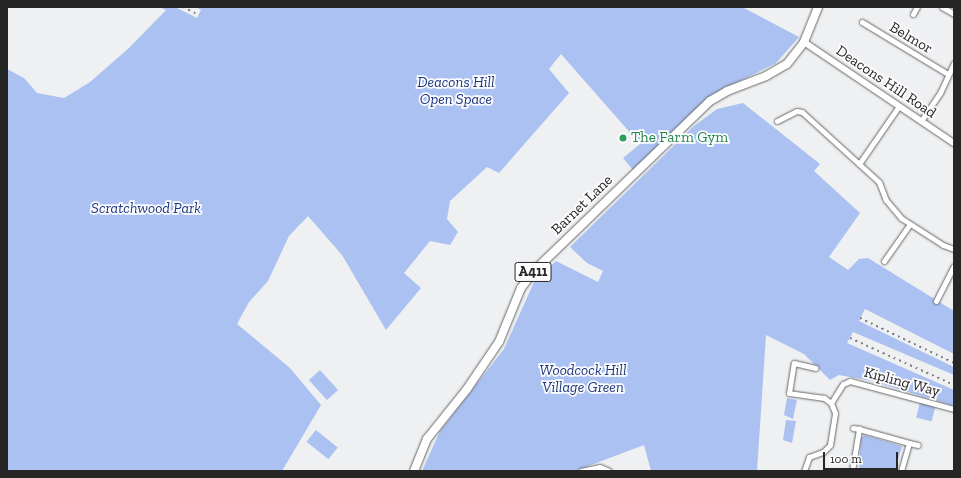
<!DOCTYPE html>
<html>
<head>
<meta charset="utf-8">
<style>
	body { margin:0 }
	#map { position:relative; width:961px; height:478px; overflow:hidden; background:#eff0f2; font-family:"Zilla Slab",serif }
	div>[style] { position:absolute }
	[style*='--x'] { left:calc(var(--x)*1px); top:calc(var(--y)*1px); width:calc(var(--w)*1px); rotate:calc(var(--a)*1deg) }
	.green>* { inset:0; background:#aac1f1; transform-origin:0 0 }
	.roads { filter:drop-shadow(0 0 1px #666768) drop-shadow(0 0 1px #666768) }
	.minor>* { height:5px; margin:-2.5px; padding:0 2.5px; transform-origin:2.5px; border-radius:2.5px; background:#fff }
	.tertiary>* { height:6px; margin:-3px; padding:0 3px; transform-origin:3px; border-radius:3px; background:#fff }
	.primary>* { height:8px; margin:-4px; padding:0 4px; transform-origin:4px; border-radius:4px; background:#fff }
	.rail>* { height:1.5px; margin-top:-0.75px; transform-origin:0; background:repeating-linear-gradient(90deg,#828284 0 2px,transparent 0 6px) }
	.dots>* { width:11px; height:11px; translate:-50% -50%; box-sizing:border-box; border:2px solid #fdfdff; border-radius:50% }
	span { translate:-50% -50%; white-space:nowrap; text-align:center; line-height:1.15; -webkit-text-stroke:3.5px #fdfdff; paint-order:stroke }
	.shield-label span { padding:1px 3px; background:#fdfdff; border:1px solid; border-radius:3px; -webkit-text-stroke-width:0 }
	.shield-label { font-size:14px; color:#262627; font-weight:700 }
	.street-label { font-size:15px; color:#262627 }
	.park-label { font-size:15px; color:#1b367f; font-style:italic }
	.leisure-label { font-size:15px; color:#27864d }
	.left { translate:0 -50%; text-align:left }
	.frame { position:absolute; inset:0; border:8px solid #262627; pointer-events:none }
	.scale { position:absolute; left:823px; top:452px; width:75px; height:18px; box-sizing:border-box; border:2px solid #262627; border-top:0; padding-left:5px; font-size:12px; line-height:14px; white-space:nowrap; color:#262627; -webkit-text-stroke:3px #fdfdff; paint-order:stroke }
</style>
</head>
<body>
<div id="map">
	<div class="green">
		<div style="clip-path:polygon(159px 7px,175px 7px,197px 18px,201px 10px,196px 7px,742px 7px,799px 37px,776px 63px,710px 96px,633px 170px,623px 158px,640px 144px,561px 54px,549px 69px,569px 93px,499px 173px,487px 167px,450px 201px,447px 219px,458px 232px,450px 245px,430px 241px,404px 273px,421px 288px,386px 330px,342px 255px,308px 216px,289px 236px,268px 281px,249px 302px,237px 324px,290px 368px,321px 405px,282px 471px,7px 471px,7px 69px,24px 78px,37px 93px,64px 98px,90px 82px,129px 48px,166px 10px)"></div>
		<div style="clip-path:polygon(743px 103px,820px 164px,814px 171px,860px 213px,829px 257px,848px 270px,859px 259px,868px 258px,954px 311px,954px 354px,865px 309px,859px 321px,954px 367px,954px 375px,853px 332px,847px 343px,954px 390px,954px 406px,872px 381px,839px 375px,830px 380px,804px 354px,766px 335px,757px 471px,651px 471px,644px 445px,575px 471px,422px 471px,440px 431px,504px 349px,534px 282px,556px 261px,598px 282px,603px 271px,587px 263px,570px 247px,694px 126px,717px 109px)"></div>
		<div style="left:320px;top:370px;width:27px;height:15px;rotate:48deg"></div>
		<div style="clip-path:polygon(787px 398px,797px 400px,793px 419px,784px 415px)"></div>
		<div style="left:920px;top:402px;width:16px;height:16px;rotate:14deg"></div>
		<div style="clip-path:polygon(786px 420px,796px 421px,792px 443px,783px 440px)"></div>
		<div style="left:316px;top:430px;width:28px;height:15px;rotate:39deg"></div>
		<div style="clip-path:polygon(864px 435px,902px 446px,895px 471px,859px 471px,861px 438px)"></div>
	</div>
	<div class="roads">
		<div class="minor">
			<div style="--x:942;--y:7;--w:14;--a:30"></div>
			<div style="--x:913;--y:14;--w:8;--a:-60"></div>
			<div style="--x:862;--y:22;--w:100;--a:31.2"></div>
			<div style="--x:777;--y:121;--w:22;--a:-27"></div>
			<div style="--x:797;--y:111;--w:5;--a:11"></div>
			<div style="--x:802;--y:112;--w:104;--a:42.3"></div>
			<div style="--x:879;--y:182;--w:19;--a:69"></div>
			<div style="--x:886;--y:200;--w:23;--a:50"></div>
			<div style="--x:901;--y:218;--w:50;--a:32.7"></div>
			<div style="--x:943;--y:245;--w:12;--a:20"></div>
			<div style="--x:921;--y:121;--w:34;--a:-56"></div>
			<div style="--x:940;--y:93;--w:33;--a:-65"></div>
			<div style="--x:859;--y:164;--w:70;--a:-55.4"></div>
			<div style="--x:884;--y:261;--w:45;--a:-54.9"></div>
			<div style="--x:936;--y:301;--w:39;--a:-63"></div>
			<div style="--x:831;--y:403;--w:22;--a:-58"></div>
			<div style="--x:843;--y:384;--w:8;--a:-23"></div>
			<div style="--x:850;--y:381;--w:108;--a:15.1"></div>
			<div style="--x:853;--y:428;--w:6;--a:9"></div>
			<div style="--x:909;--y:443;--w:9;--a:13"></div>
			<div style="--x:581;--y:471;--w:19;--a:-12"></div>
			<div style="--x:600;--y:467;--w:10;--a:24"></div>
			<div style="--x:804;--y:471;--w:15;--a:-70"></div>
			<div style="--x:809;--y:457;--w:15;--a:-20"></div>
			<div style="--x:823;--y:452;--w:10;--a:-45"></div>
			<div style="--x:830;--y:445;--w:32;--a:-81"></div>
			<div style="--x:835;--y:413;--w:11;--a:-112"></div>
			<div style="--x:831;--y:403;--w:9;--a:-144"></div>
			<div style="--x:824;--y:398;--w:35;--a:-172"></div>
			<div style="--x:789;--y:393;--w:30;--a:-81"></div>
			<div style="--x:794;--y:363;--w:22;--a:13"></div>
			<div style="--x:852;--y:471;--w:43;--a:-80.5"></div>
			<div style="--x:859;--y:429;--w:52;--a:15.6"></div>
			<div style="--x:909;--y:443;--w:29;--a:106"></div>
		</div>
		<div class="tertiary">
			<div style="--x:804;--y:42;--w:181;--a:34"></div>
		</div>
		<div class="primary">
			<div style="--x:414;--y:471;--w:35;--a:-68"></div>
			<div style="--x:427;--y:439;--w:64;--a:-51.3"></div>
			<div style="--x:467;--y:389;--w:57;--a:-55.8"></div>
			<div style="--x:499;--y:342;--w:58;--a:-67.8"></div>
			<div style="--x:521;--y:288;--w:23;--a:-52"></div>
			<div style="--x:535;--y:270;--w:243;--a:-44"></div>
			<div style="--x:710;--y:101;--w:20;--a:-30"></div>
			<div style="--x:727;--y:91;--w:42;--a:-21"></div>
			<div style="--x:766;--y:76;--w:24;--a:-30"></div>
			<div style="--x:787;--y:64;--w:28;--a:-52"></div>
			<div style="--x:804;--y:42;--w:38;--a:-68"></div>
		</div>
	</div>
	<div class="rail">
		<div style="--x:183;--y:7;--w:18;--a:27"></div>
		<div style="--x:860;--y:318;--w:104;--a:25.6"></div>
		<div style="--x:850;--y:338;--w:114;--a:24.3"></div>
	</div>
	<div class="dots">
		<div style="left:623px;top:138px;background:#2e9e5b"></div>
	</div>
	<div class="shield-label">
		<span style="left:533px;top:272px">A411</span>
	</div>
	<div class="street-label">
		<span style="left:911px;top:38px;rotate:31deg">Belmor</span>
		<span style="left:886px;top:82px;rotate:34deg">Deacons Hill Road</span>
		<span style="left:582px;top:205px;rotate:-44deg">Barnet Lane</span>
		<span style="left:902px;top:382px;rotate:15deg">Kipling Way</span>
	</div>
	<div class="park-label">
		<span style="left:456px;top:91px">Deacons Hill<br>Open Space</span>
		<span style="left:146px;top:209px">Scratchwood Park</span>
		<span style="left:583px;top:379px">Woodcock Hill<br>Village Green</span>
	</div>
	<div class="leisure-label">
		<span class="left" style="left:631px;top:138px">The Farm Gym</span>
	</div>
	<div class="frame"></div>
	<div class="scale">100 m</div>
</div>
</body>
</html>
